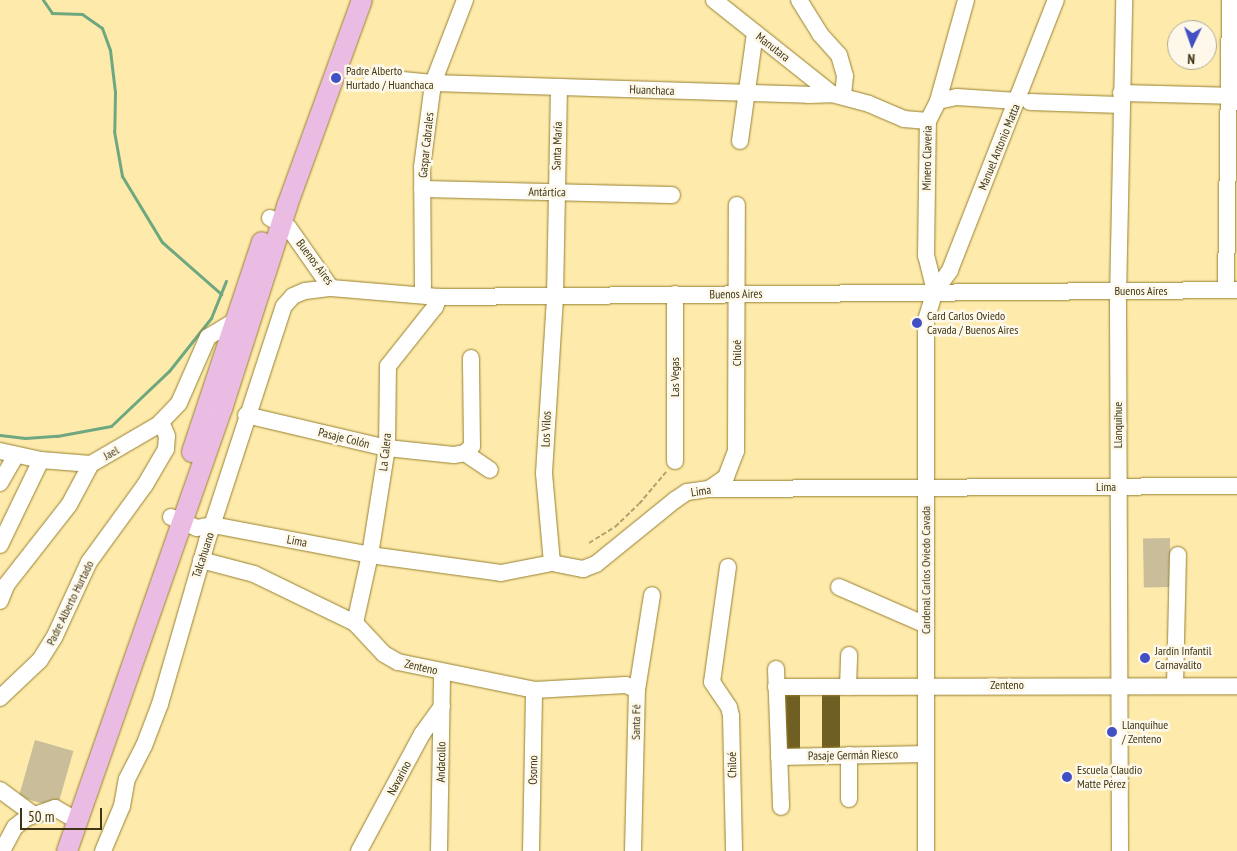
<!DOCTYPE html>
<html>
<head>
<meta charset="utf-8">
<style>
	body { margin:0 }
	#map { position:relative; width:1237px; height:851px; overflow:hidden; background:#feebac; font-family:"PT Sans Narrow",sans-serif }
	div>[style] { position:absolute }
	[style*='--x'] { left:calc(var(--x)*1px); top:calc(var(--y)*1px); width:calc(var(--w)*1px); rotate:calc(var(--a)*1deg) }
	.green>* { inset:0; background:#c9be99; transform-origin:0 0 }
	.stream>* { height:3px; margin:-1.5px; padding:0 1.5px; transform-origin:1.5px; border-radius:1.5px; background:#6fa880 }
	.building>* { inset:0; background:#705f22; transform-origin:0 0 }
	.path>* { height:2px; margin-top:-1px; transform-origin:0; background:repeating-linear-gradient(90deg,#b1a26f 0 5px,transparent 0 7.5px) }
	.roads { filter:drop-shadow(0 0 1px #97802f) drop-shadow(0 0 1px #97802f) }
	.minor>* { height:16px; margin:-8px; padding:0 8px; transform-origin:8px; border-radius:8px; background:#fff }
	.major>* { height:20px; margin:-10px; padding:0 10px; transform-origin:10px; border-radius:10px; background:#ebbce3 }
	.dots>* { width:14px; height:14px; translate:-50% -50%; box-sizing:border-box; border:2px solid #fdf8e9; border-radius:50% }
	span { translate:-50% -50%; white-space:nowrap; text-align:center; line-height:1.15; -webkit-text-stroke:5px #fdf8e9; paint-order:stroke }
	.street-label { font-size:12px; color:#3f3514 }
	.poi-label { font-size:12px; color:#3f3514 }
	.left { translate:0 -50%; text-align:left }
	.north { position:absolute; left:1167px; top:20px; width:50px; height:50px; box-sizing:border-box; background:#fdf8e9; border:1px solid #b1aa94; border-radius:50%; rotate:183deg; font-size:14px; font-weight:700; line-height:20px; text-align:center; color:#3f3514 }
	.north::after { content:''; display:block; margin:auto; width:18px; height:22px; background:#434fc4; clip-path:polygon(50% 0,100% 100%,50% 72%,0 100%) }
	.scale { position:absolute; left:20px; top:808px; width:82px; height:22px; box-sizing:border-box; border:2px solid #3f3514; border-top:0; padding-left:6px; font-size:15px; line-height:18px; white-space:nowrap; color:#3f3514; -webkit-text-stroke:4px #fdf8e9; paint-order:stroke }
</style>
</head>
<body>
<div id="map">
	<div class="green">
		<div style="left:1170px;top:538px;width:49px;height:27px;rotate:89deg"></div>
		<div style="left:35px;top:740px;width:40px;height:59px;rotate:16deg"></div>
	</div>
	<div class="stream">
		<div style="--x:43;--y:0;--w:16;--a:55"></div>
		<div style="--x:52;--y:13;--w:30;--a:2"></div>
		<div style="--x:82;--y:14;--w:24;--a:35"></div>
		<div style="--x:102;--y:28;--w:23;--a:70"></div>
		<div style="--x:110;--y:50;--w:42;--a:83.2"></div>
		<div style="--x:115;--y:92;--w:39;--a:91"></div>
		<div style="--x:114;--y:131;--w:46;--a:79.9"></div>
		<div style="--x:122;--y:176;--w:77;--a:58.8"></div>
		<div style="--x:162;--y:242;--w:79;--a:41.4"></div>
		<div style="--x:0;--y:435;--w:25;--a:7"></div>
		<div style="--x:25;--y:438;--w:32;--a:-4"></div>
		<div style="--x:57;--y:436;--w:55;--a:-10.5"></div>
		<div style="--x:111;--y:426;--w:80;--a:-43.5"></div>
		<div style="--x:169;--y:371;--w:68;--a:-51.6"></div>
		<div style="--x:211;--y:318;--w:40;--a:-68"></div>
	</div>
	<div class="building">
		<div style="left:781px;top:693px;width:19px;height:59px"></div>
		<div style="left:822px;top:694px;width:18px;height:59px"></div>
	</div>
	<div class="path">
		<div style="--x:589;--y:543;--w:31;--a:-32"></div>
		<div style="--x:615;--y:527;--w:33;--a:-44"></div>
		<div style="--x:639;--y:504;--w:42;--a:-49.8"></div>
	</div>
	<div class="roads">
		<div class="minor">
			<div style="--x:714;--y:0;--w:151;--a:38.5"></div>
			<div style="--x:799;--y:0;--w:40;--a:58"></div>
			<div style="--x:820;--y:34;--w:28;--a:48"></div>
			<div style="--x:839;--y:55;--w:22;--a:74"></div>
			<div style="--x:845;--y:76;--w:20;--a:96"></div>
			<div style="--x:372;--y:77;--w:61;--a:5.6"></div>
			<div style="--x:433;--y:83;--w:375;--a:1.8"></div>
			<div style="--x:808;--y:95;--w:24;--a:-2"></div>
			<div style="--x:832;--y:94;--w:38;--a:15"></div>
			<div style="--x:869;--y:104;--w:38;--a:23"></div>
			<div style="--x:904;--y:119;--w:24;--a:5"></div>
			<div style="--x:1121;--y:93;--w:116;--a:1.5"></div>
			<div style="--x:938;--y:101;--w:19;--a:-12"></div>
			<div style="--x:957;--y:97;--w:60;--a:3.8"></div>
			<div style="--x:1030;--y:102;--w:91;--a:1.9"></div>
			<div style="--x:740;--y:141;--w:109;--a:-82.1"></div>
			<div style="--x:422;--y:189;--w:250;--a:1.4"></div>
			<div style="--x:270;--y:218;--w:21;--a:28"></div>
			<div style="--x:289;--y:228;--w:73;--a:55"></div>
			<div style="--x:331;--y:288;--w:108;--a:4.8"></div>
			<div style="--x:439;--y:297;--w:798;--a:-0.5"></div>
			<div style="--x:1226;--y:290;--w:290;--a:-89.2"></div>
			<div style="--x:935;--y:291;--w:36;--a:-104"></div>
			<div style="--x:926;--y:256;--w:135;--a:-89.2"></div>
			<div style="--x:928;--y:121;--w:22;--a:-63"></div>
			<div style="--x:938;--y:101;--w:105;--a:-74.5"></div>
			<div style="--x:675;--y:294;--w:167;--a:90"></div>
			<div style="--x:423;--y:295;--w:128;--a:-90.4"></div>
			<div style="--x:422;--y:167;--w:85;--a:-82.5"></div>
			<div style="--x:433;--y:83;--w:89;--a:-68.9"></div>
			<div style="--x:246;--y:415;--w:145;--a:13.2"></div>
			<div style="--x:387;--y:448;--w:67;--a:6"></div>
			<div style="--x:454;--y:455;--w:11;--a:-10"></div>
			<div style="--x:465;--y:453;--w:10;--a:-45"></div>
			<div style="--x:472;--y:446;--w:88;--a:-90.7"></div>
			<div style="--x:0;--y:451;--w:42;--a:12.4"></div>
			<div style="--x:41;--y:460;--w:50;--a:4.6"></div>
			<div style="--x:465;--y:453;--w:30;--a:34"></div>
			<div style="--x:0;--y:483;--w:32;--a:-60"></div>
			<div style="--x:709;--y:489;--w:21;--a:-35"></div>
			<div style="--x:726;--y:477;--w:28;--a:-69"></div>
			<div style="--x:736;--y:451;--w:246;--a:-89.8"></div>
			<div style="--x:171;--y:517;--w:28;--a:23"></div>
			<div style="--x:197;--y:528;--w:16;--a:-11"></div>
			<div style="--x:213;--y:525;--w:160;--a:10.8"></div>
			<div style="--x:370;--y:555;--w:132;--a:7.8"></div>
			<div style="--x:501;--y:573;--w:52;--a:-11.1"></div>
			<div style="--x:552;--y:563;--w:32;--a:11"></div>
			<div style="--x:583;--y:569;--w:14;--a:-21"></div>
			<div style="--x:596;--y:564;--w:102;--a:-39"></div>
			<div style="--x:675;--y:500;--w:14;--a:-34"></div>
			<div style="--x:687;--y:492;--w:22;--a:-8"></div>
			<div style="--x:709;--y:489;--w:528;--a:-0.33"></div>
			<div style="--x:0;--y:545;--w:94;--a:-64.2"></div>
			<div style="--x:201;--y:560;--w:55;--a:14.8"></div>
			<div style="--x:254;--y:574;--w:112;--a:25.9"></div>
			<div style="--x:355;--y:623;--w:42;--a:46.9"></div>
			<div style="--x:384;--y:654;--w:16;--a:30"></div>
			<div style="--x:398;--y:662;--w:139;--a:11.6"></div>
			<div style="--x:534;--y:690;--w:92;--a:-3.1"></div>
			<div style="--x:626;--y:685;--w:12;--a:24"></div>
			<div style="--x:552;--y:563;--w:90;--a:-95.1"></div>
			<div style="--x:544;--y:473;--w:177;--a:-86.4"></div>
			<div style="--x:555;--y:296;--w:209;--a:-88.9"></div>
			<div style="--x:728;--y:567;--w:116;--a:97.9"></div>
			<div style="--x:712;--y:682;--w:30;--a:56"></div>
			<div style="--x:729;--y:707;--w:9;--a:77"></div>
			<div style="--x:731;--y:716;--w:135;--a:88.7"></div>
			<div style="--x:839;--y:587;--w:95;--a:23.6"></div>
			<div style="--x:0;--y:601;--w:18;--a:-68"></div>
			<div style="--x:7;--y:584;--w:100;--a:-51.9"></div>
			<div style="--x:69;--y:505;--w:47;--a:-61.8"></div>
			<div style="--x:91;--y:464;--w:78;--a:-30.2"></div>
			<div style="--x:158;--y:425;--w:30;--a:-46"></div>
			<div style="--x:179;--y:403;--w:72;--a:-66.3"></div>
			<div style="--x:208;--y:337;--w:31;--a:-31"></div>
			<div style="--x:355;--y:623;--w:70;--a:-77.6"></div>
			<div style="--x:370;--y:555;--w:108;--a:-81"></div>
			<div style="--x:387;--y:448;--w:82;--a:-89.3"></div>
			<div style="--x:388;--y:366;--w:75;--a:-51.5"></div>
			<div style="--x:435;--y:307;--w:11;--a:-68"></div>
			<div style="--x:776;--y:669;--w:138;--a:87.9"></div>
			<div style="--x:1175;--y:686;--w:131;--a:-88.7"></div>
			<div style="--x:776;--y:687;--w:461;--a:-0.1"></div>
			<div style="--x:848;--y:687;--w:32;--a:-88"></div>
			<div style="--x:0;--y:698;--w:55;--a:-43.5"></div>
			<div style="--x:40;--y:660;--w:26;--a:-58"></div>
			<div style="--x:54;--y:638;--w:84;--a:-65.3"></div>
			<div style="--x:89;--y:562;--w:95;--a:-54"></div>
			<div style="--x:145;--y:485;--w:42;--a:-59.7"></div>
			<div style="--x:166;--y:449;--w:13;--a:-86"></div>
			<div style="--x:167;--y:436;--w:15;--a:-113"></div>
			<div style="--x:779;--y:757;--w:147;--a:-1.2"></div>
			<div style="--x:0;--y:790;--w:42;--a:36.3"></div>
			<div style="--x:849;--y:799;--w:44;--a:-90"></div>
			<div style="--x:2;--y:851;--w:27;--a:-62"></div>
			<div style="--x:15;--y:827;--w:14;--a:-39"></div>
			<div style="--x:26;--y:818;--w:31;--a:-19"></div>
			<div style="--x:55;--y:808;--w:16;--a:30"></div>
			<div style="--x:103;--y:851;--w:49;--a:-67.1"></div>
			<div style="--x:122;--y:806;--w:27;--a:-80"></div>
			<div style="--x:127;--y:779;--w:37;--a:-63"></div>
			<div style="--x:144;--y:746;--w:45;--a:-69.1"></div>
			<div style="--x:160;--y:704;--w:170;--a:-73.9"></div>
			<div style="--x:207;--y:541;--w:247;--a:-71.9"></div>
			<div style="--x:284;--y:306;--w:13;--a:-48"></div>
			<div style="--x:293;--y:296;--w:13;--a:-23"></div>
			<div style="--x:305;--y:291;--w:26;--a:-7"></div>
			<div style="--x:359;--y:851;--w:133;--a:-61.7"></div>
			<div style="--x:422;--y:734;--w:34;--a:-54"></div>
			<div style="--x:439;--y:851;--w:179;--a:-89"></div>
			<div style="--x:531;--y:851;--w:161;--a:-88.9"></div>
			<div style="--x:633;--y:851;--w:161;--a:-88.6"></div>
			<div style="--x:637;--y:690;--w:96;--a:-81"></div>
			<div style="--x:926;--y:851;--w:531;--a:-90"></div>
			<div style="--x:926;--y:320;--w:30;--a:-73"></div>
			<div style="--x:935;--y:291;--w:26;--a:-54"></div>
			<div style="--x:950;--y:270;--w:290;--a:-68.6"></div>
			<div style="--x:1120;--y:851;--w:553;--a:-90.21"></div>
			<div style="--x:1118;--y:298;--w:298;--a:-88.8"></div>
		</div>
		<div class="major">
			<div style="--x:192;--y:452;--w:221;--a:-71.6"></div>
			<div style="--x:67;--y:851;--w:468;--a:-70.7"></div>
			<div style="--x:222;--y:409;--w:213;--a:-72.2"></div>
			<div style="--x:287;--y:206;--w:219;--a:-70"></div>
		</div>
	</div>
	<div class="dots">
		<div style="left:336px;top:78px;background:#434fc4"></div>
		<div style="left:917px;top:323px;background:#434fc4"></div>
		<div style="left:1145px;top:658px;background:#434fc4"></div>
		<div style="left:1112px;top:732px;background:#434fc4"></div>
		<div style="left:1067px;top:777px;background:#434fc4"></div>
	</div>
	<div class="street-label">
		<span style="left:773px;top:47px;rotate:38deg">Manutara</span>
		<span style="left:652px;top:90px;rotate:2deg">Huanchaca</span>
		<span style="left:426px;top:145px;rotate:-84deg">Gaspar Cabrales</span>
		<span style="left:557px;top:146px;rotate:-88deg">Santa María</span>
		<span style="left:999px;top:147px;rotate:-68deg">Manuel Antonio Matta</span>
		<span style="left:927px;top:158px;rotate:-89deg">Minero Claveria</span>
		<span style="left:547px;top:192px;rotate:1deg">Antártica</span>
		<span style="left:315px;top:262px;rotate:53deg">Buenos Aires</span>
		<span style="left:1141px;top:291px">Buenos Aires</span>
		<span style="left:736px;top:294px;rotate:-1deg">Buenos Aires</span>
		<span style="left:737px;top:353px;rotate:-90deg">Chiloé</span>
		<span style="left:675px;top:377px;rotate:-90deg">Las Vegas</span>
		<span style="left:1118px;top:425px;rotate:-90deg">Llanquihue</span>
		<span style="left:546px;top:429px;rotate:-88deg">Los Vilos</span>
		<span style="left:344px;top:438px;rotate:14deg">Pasaje Colón</span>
		<span style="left:385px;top:452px;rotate:-84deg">La Calera</span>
		<span style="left:111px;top:453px;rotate:-29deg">Jael</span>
		<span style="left:1106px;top:487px">Lima</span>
		<span style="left:701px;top:491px;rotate:-8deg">Lima</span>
		<span style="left:297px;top:541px;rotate:11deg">Lima</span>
		<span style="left:203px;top:555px;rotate:-72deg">Talcahuano</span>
		<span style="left:926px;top:570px;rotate:-90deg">Cardenal Carlos Oviedo Cavada</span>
		<span style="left:70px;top:603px;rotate:-64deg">Padre Alberto Hurtado</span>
		<span style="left:421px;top:667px;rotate:13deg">Zenteno</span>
		<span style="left:1007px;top:685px">Zenteno</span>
		<span style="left:636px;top:722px;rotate:-89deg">Santa Fé</span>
		<span style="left:853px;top:755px;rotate:-1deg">Pasaje Germán Riesco</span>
		<span style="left:441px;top:762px;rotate:-89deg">Andacollo</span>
		<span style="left:732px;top:765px;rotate:-91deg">Chiloé</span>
		<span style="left:533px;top:770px;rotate:-89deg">Osorno</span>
		<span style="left:399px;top:778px;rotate:-62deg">Navarino</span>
	</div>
	<div class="poi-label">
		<span class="left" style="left:346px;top:78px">Padre Alberto<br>Hurtado / Huanchaca</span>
		<span class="left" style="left:927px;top:323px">Card Carlos Oviedo<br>Cavada / Buenos Aires</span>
		<span class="left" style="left:1155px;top:658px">Jardín Infantil<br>Carnavalito</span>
		<span class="left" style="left:1122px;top:732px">Llanquihue<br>/ Zenteno</span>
		<span class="left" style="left:1077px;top:777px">Escuela Claudio<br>Matte Pérez</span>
	</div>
	<div class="north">N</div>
	<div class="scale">50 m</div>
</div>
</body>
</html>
